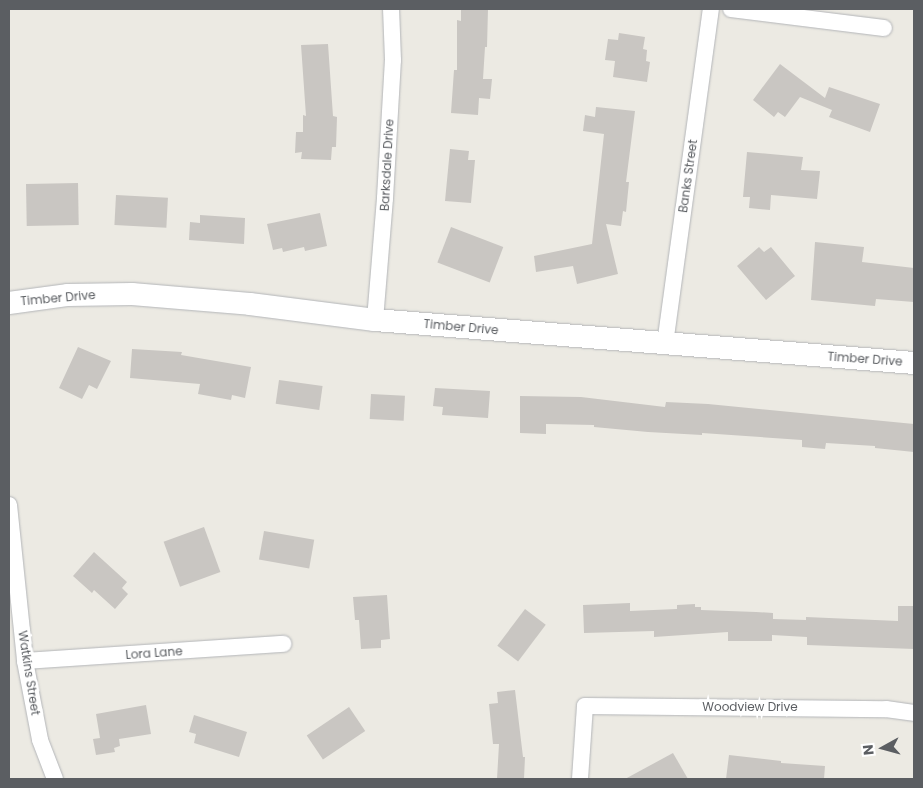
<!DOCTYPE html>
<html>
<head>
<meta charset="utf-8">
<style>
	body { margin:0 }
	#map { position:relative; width:923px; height:788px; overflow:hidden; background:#eceae3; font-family:Poppins,sans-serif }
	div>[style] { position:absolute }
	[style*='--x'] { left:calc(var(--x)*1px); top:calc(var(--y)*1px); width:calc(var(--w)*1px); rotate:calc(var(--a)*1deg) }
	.building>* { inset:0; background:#c9c6c2; transform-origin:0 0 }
	.roads { filter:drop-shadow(0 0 1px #b3b5b8) drop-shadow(0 0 1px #b3b5b8) }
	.street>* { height:16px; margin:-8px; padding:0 8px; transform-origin:8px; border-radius:8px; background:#fff }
	.secondary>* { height:22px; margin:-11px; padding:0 11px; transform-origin:11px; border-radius:11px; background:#fff }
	span { translate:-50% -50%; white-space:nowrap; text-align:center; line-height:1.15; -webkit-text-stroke:5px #fff; paint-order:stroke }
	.street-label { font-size:12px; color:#5b5e62 }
	.frame { position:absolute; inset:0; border:10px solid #5b5e62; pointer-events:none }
	.north { position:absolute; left:858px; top:723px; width:50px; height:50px; -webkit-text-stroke:4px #fff; paint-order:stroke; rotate:263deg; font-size:14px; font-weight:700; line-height:20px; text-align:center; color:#5b5e62 }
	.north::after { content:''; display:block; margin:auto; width:18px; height:22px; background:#5b5e62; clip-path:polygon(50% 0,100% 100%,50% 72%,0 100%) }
</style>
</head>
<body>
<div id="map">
	<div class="building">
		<div style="clip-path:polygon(461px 9px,488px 9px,487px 47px,485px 47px,483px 79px,492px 79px,490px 99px,479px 98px,478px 115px,451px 113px,454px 70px,457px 70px,457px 20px,461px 21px)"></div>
		<div style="clip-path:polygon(619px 33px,645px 37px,643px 49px,647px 50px,646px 61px,650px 62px,647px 82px,613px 77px,615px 61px,605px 60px,608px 39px,618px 40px)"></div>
		<div style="clip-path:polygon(328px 44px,333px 116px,337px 117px,336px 147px,332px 147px,331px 160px,301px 159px,302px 152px,295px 153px,296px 132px,303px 132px,303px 115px,306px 116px,301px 45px)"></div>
		<div style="clip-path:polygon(780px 64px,825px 98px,829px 87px,880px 104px,870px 132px,829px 117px,832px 110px,800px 97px,785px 117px,778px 112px,774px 117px,753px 100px)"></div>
		<div style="clip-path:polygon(596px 107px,635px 111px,626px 182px,629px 182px,626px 212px,623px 211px,621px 226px,606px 224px,618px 274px,577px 284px,573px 266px,536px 272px,534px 256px,592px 244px,604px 134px,583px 131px,585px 115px,595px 117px)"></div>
		<div style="clip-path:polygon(450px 149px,469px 151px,468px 160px,475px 160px,471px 203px,445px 201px)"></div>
		<div style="clip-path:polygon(747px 152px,803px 157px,801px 170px,820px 171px,817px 199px,771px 195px,770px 210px,749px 208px,750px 197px,743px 197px)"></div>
		<div style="left:78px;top:183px;width:42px;height:52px;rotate:89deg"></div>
		<div style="left:116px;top:195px;width:52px;height:30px;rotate:3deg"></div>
		<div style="clip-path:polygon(320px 213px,327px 246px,305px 251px,304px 247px,283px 252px,282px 248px,273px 250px,267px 224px)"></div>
		<div style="clip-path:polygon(200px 215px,245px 218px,244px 244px,189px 240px,190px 222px,200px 223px)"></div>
		<div style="left:451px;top:227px;width:56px;height:38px;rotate:21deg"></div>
		<div style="clip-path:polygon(815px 242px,864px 247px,862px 262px,914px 268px,914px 302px,876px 299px,875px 306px,811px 300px)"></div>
		<div style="clip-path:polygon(759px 247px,764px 252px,771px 247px,795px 276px,766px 300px,737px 266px)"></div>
		<div style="clip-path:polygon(78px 347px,111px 361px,97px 389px,89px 385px,82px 399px,59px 388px)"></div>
		<div style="clip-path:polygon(132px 349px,182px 352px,181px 355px,251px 367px,245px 398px,232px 395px,231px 400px,198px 394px,200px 384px,130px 378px)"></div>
		<div style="left:279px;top:380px;width:44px;height:24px;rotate:8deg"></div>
		<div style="clip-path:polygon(435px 388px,490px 391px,488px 418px,442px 415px,443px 407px,433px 406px)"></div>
		<div style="left:371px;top:394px;width:34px;height:25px;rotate:3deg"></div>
		<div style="clip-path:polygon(520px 396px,581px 397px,665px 407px,666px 402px,708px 404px,914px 424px,914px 452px,875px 448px,875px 446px,826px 443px,825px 449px,802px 447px,802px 440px,702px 433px,702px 435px,648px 432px,594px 427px,594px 425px,546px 424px,546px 434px,520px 433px)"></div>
		<div style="left:204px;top:527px;width:48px;height:43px;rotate:70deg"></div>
		<div style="left:264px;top:531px;width:51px;height:29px;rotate:10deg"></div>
		<div style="clip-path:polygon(94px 552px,127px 582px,122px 588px,128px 594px,115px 609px,94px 590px,92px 593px,73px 576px)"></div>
		<div style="clip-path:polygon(387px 595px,390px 639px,381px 640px,381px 648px,361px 649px,359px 620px,355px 620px,353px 597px)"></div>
		<div style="clip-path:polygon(630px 603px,630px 611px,677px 609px,677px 605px,695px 604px,695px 607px,701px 607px,701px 610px,756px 612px,773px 613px,773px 619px,806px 620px,806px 617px,898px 621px,898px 606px,914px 606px,914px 649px,807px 645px,807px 637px,772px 635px,772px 641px,728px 641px,728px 632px,654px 637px,654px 631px,584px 633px,583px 605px)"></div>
		<div style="left:525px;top:609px;width:26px;height:46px;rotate:37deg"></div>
		<div style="clip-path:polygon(515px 690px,523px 757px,525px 757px,524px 779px,497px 779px,499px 744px,493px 744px,489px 704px,498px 703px,497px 692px)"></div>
		<div style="clip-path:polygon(146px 705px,151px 734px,119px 739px,120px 746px,114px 748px,115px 752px,96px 755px,93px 739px,100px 738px,96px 714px)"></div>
		<div style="left:349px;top:707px;width:29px;height:51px;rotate:56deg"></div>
		<div style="clip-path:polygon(194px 715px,247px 732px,239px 757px,194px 743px,196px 734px,189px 732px)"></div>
		<div style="clip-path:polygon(673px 753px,688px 779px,625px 779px)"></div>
		<div style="clip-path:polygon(729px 755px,781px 761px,781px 763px,825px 766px,824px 779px,726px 779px)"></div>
	</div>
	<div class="roads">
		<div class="street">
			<div style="--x:731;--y:9;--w:154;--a:7.1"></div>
			<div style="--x:375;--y:320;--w:122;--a:-85.3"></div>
			<div style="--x:385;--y:198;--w:138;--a:-86.7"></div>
			<div style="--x:393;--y:60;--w:51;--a:-92.2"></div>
			<div style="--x:665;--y:344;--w:338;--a:-82.2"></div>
			<div style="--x:9;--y:505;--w:157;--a:84.1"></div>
			<div style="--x:25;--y:661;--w:80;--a:79.2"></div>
			<div style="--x:40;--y:740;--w:42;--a:69"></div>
			<div style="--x:25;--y:661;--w:259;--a:-3.8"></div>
			<div style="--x:580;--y:779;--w:73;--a:-86.1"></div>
			<div style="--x:585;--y:706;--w:301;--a:0.6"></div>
			<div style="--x:886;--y:709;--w:28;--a:8"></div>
		</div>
		<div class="secondary">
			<div style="--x:9;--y:303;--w:60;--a:-7.7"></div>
			<div style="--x:68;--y:295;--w:64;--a:-0.9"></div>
			<div style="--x:132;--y:294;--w:118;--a:4.8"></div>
			<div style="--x:250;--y:304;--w:126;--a:7.3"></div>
			<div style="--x:375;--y:320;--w:541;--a:4.56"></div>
		</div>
	</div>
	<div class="street-label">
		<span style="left:387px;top:165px;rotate:-87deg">Barksdale Drive</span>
		<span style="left:688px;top:176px;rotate:-82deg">Banks Street</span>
		<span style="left:58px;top:298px;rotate:-5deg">Timber Drive</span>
		<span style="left:461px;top:327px;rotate:5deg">Timber Drive</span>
		<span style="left:865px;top:359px;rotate:4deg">Timber Drive</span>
		<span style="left:154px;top:653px;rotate:-4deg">Lora Lane</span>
		<span style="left:29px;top:673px;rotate:81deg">Watkins Street</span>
		<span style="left:750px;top:707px">Woodview Drive</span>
	</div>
	<div class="frame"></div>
	<div class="north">N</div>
</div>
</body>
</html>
